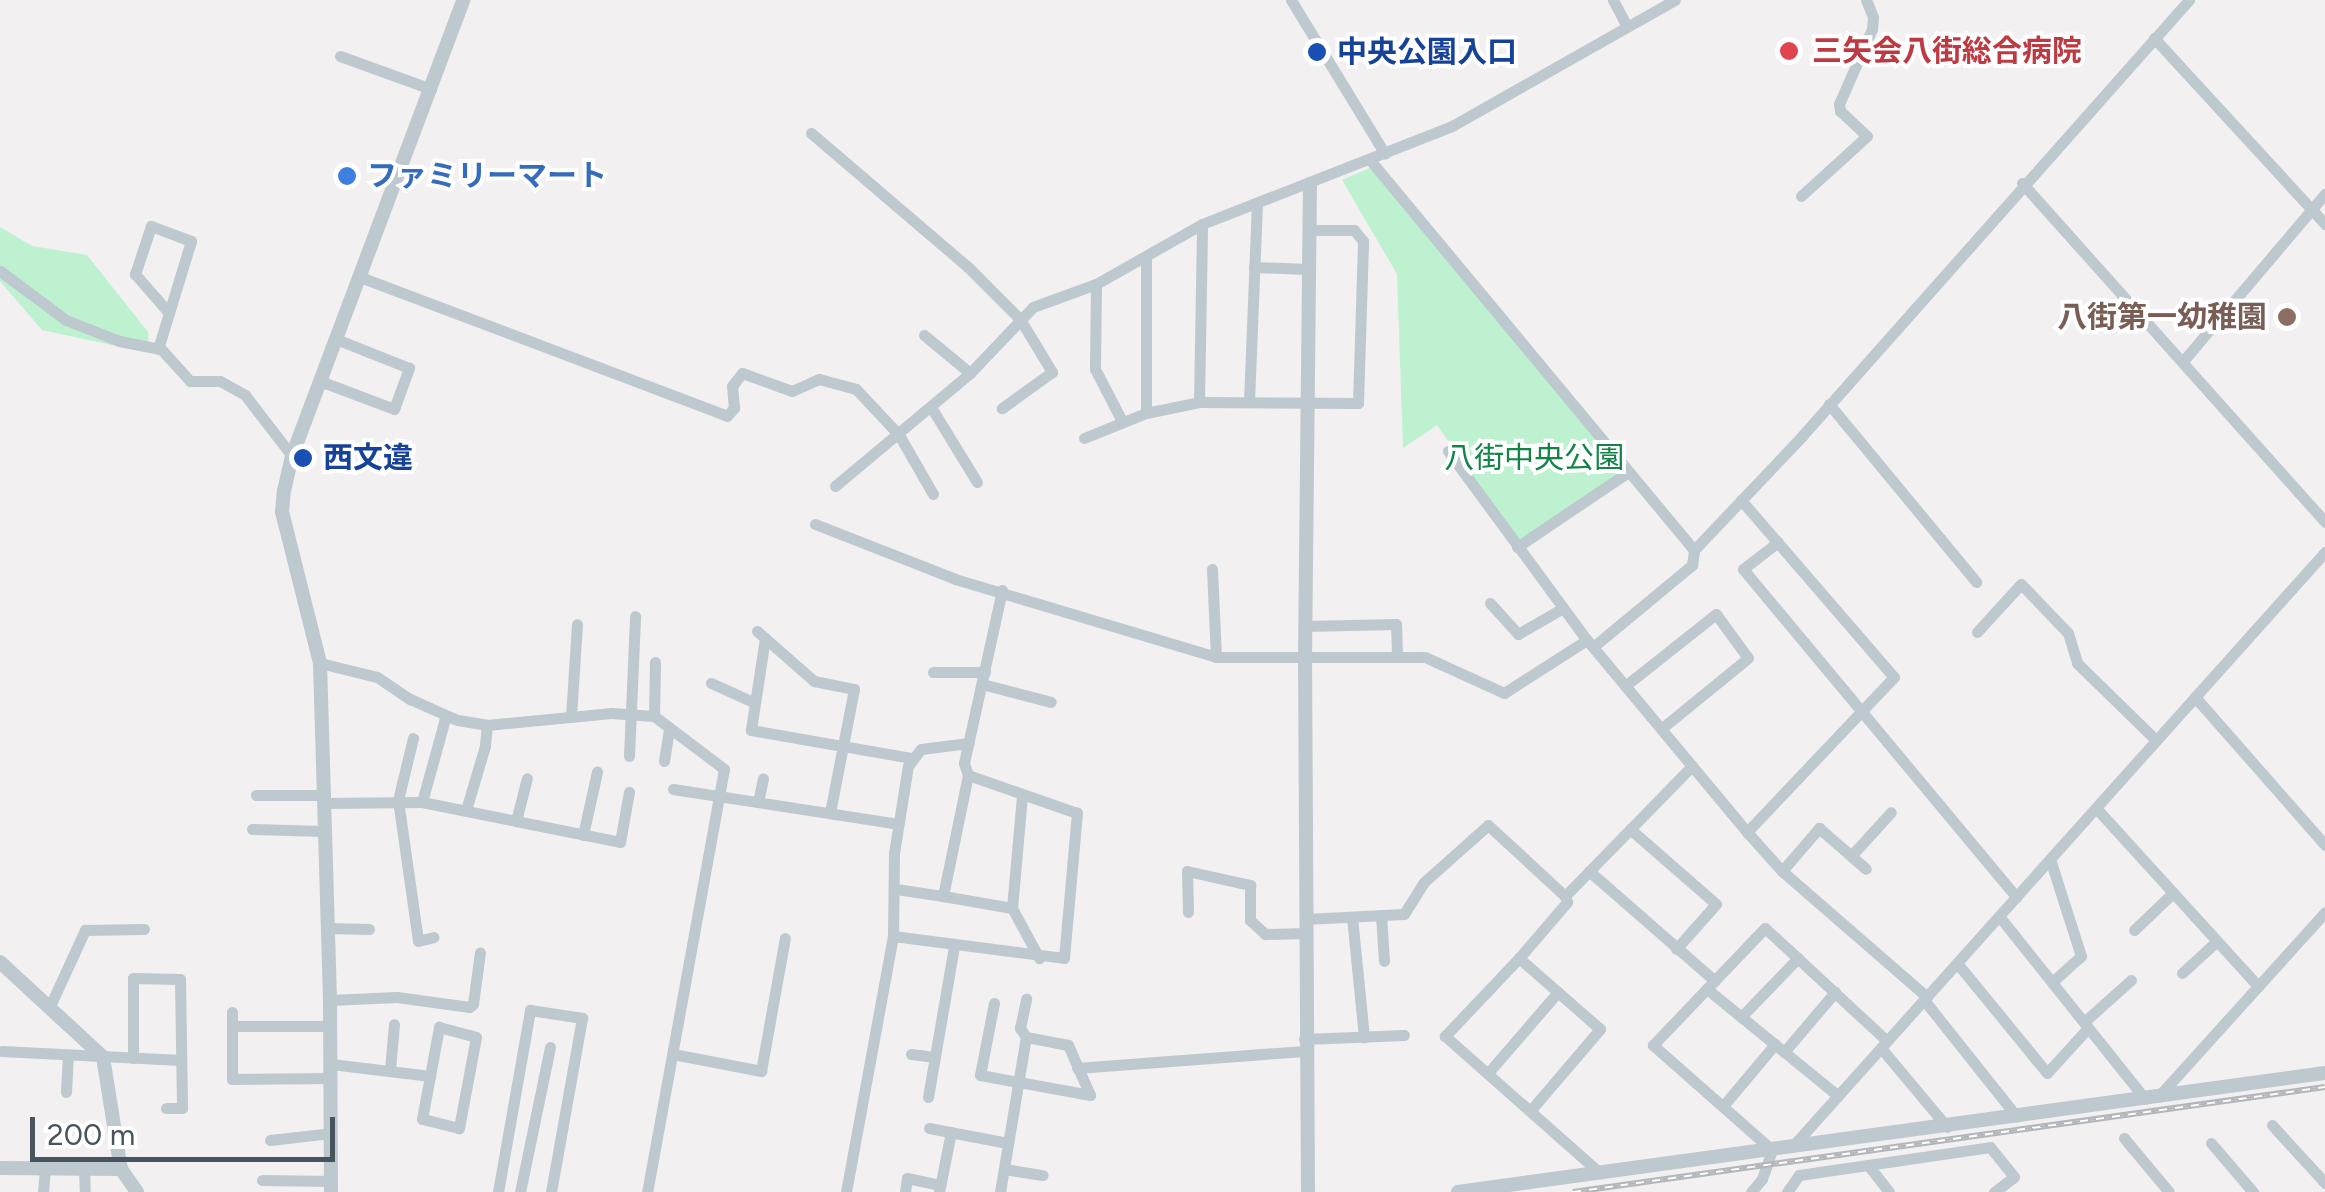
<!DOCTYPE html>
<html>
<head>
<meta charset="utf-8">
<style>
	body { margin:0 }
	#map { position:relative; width:2325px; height:1192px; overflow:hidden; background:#f2f0f0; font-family:Figtree,"Noto Sans JP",sans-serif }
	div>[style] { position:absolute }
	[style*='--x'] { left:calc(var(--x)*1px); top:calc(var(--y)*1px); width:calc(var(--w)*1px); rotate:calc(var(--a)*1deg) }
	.green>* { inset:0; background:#bdf1cf }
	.minor>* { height:11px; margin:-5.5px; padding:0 5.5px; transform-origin:5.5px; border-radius:5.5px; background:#bdc8cf }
	.tertiary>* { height:14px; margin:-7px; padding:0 7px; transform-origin:7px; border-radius:7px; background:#bdc8cf }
	.rail>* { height:6px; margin-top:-3px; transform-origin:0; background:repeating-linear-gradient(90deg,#fff 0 8px,#b2b5ba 0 16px); box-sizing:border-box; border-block:2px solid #b2b5ba }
	.dots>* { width:28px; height:28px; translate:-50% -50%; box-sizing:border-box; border:5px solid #fff; border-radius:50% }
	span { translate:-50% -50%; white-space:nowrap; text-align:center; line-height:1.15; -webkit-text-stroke:8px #fff; paint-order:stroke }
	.health-label { font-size:30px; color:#be3a42; font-weight:700 }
	.left { translate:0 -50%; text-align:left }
	.transit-label { font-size:30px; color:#164399; font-weight:700 }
	.shop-label { font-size:30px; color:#366cbe; font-weight:700 }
	.education-label { font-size:30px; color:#785e54; font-weight:700 }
	.right { translate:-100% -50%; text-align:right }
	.park-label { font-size:30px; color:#138447 }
	.scale { position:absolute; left:30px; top:1117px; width:305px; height:45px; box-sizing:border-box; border:5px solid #47545e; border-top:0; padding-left:12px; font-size:30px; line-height:35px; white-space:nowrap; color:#47545e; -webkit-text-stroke:8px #fff; paint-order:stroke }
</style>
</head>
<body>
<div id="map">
	<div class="green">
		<div style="clip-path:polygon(1370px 168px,1623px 471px,1519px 541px,1437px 425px,1403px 448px,1397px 274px,1342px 180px)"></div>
		<div style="clip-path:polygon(0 227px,32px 246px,87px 255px,148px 332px,149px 353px,42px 330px,0 281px)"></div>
	</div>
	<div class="minor">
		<div style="--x:1291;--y:0;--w:180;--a:58.6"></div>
		<div style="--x:1613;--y:0;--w:30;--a:62"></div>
		<div style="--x:2154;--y:38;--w:253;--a:47.4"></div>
		<div style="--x:340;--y:56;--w:97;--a:19.9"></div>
		<div style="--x:811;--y:133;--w:206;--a:40.5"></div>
		<div style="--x:968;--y:267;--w:74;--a:45"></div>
		<div style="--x:1020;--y:319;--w:62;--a:58.9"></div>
		<div style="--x:1052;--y:372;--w:62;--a:144.2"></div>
		<div style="--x:1370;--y:160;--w:507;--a:50.28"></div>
		<div style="--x:2022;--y:183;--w:455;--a:48.2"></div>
		<div style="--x:1801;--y:196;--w:89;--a:-42.3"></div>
		<div style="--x:1867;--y:136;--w:37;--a:-137"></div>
		<div style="--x:1840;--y:111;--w:7;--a:-98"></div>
		<div style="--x:1839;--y:104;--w:82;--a:-66.3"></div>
		<div style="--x:1872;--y:29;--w:12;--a:-85"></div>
		<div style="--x:1873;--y:17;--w:18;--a:-112"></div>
		<div style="--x:1254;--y:267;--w:54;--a:2.1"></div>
		<div style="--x:0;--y:271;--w:82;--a:36.6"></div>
		<div style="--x:66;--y:320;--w:57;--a:21.6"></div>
		<div style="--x:119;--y:341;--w:43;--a:10.8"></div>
		<div style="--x:161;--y:349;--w:43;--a:47.8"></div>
		<div style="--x:190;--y:381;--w:30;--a:0"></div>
		<div style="--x:220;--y:381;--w:29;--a:29"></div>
		<div style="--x:245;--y:395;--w:77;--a:52.4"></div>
		<div style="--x:360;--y:277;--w:392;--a:20.7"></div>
		<div style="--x:727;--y:416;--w:11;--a:-49"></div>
		<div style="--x:734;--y:408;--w:22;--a:-95"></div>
		<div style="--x:732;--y:386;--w:16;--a:-52"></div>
		<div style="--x:742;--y:373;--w:53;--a:19.8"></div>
		<div style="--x:792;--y:391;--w:30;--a:-24"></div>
		<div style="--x:819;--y:379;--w:38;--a:15"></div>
		<div style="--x:856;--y:389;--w:63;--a:46.9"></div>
		<div style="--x:899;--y:435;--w:68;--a:60"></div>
		<div style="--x:1096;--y:284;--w:85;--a:90.7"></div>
		<div style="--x:1095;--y:369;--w:59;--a:62.6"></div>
		<div style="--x:924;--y:335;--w:60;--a:39.6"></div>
		<div style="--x:158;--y:349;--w:113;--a:-73"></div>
		<div style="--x:191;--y:241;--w:43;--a:-159.4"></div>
		<div style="--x:151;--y:226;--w:51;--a:108.4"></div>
		<div style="--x:135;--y:274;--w:52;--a:48.9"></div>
		<div style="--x:2184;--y:360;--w:218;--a:-49.7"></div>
		<div style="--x:320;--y:381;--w:79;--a:20.7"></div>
		<div style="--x:394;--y:409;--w:44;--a:-69.9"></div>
		<div style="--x:409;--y:368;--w:79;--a:-158.3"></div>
		<div style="--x:1199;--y:402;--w:178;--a:-89"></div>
		<div style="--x:1249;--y:402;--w:198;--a:-87.7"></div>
		<div style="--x:1829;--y:404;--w:231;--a:50.4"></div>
		<div style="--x:931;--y:407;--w:88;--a:58.5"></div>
		<div style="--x:1146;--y:413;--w:157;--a:-90"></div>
		<div style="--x:1084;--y:438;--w:67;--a:-22"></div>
		<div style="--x:1146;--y:413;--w:54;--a:-11.7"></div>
		<div style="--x:1199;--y:402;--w:159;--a:0.4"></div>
		<div style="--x:1358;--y:403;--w:162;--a:-88.2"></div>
		<div style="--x:1363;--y:241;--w:14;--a:-129"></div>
		<div style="--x:1354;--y:230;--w:45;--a:180"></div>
		<div style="--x:1448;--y:451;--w:235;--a:53.7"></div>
		<div style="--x:1587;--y:640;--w:250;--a:50.2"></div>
		<div style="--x:1747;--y:832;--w:52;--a:48.1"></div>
		<div style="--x:1782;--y:871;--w:192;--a:41"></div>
		<div style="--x:835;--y:486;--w:176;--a:-39.9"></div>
		<div style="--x:970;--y:373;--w:91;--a:-46.3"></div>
		<div style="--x:1033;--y:307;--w:67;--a:-20.1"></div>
		<div style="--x:1096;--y:284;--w:122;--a:-29.5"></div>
		<div style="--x:1202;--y:224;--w:269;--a:-21.4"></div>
		<div style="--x:1452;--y:126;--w:256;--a:-29.5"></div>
		<div style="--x:1741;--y:500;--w:234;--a:49.2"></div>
		<div style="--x:1894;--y:677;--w:214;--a:133.5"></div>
		<div style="--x:815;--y:524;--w:150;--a:21.4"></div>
		<div style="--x:955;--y:579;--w:272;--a:16.6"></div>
		<div style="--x:1216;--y:657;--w:209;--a:0"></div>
		<div style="--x:1425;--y:657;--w:87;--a:24.5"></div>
		<div style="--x:1504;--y:693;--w:98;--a:-32.6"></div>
		<div style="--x:1778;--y:542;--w:44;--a:142.4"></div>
		<div style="--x:1743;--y:569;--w:427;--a:50.2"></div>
		<div style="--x:1517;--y:547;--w:134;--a:-34"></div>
		<div style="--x:1212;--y:569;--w:88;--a:87.4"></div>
		<div style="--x:1002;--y:590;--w:177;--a:102.4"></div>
		<div style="--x:964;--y:763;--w:13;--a:72"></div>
		<div style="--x:968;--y:775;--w:124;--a:101.7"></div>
		<div style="--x:943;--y:896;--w:70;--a:9.9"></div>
		<div style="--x:1012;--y:908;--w:57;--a:61.6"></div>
		<div style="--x:1490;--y:603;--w:42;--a:47.9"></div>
		<div style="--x:1518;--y:634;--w:52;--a:-30"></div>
		<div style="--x:1305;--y:626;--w:91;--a:-1.3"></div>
		<div style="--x:1396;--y:624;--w:33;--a:88"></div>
		<div style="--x:757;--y:631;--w:76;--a:41.3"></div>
		<div style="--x:814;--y:681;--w:41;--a:11.3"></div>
		<div style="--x:854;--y:689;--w:126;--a:101"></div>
		<div style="--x:1977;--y:632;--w:65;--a:-47.5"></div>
		<div style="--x:2021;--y:584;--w:68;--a:46.2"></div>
		<div style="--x:2068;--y:633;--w:31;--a:73"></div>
		<div style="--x:2077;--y:663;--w:110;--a:44.3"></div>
		<div style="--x:765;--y:638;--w:93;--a:98.7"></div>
		<div style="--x:751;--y:730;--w:162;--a:9.9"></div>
		<div style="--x:1593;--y:647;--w:129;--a:-39.6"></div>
		<div style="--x:1692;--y:565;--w:15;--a:-82"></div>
		<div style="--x:1694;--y:550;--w:157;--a:-46.5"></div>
		<div style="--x:1802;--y:436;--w:583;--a:-48.41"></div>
		<div style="--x:320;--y:663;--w:59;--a:13.8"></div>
		<div style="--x:377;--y:677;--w:40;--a:34"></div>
		<div style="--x:410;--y:699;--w:51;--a:24.1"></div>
		<div style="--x:457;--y:720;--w:30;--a:9"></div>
		<div style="--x:487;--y:725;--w:125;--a:-5.5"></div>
		<div style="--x:611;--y:713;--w:43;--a:4"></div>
		<div style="--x:654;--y:716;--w:88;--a:37.1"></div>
		<div style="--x:724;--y:769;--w:430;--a:100.3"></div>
		<div style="--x:933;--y:672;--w:52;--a:0"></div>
		<div style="--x:711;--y:683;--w:48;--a:24.4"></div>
		<div style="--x:982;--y:684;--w:71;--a:14.6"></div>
		<div style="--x:1625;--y:686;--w:116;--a:-38.4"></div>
		<div style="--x:1716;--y:614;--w:54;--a:54"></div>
		<div style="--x:1748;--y:658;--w:112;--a:140.8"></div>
		<div style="--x:2195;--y:697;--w:197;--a:48.7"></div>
		<div style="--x:654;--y:716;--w:54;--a:-88.9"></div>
		<div style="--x:571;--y:717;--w:93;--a:-86.3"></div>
		<div style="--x:413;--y:738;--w:64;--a:103.6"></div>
		<div style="--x:398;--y:800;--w:142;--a:81.9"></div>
		<div style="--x:418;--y:941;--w:16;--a:-14"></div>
		<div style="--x:629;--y:756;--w:140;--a:-87.5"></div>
		<div style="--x:664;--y:761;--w:33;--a:-81"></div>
		<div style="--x:673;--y:789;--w:228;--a:8.8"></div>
		<div style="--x:256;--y:795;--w:69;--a:0"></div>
		<div style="--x:422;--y:802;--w:90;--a:-74.6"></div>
		<div style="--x:758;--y:802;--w:24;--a:-78"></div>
		<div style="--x:324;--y:803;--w:98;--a:-0.6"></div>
		<div style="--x:422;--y:802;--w:96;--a:11.4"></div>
		<div style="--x:516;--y:821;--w:44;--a:-75.7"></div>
		<div style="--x:2096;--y:808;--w:241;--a:47.7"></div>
		<div style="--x:466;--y:810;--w:67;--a:-73.5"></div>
		<div style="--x:485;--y:746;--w:21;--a:-85"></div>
		<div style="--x:516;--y:821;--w:106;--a:11.4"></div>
		<div style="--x:620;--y:842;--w:51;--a:-79.8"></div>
		<div style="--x:252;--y:829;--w:72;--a:1.6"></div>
		<div style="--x:1630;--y:829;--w:114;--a:41.1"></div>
		<div style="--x:1716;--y:904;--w:60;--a:131.6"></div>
		<div style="--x:583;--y:835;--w:65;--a:-77.5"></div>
		<div style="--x:1851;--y:856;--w:59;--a:-47.7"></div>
		<div style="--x:2050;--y:859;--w:102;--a:72.3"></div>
		<div style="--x:2081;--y:956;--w:39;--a:138"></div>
		<div style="--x:1589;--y:871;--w:167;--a:41.1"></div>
		<div style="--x:1782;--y:871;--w:57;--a:-49.3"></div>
		<div style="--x:1819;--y:828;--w:62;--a:41.1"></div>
		<div style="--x:896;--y:889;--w:48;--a:8.5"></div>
		<div style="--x:1012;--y:908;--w:113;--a:-84.9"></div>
		<div style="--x:1188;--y:912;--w:41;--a:-91.4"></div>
		<div style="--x:1187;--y:871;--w:65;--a:12.5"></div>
		<div style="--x:1250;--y:885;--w:35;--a:90"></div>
		<div style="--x:1250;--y:920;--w:21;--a:43"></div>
		<div style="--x:1265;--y:934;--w:40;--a:-1.4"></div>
		<div style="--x:1381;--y:915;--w:46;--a:86.3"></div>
		<div style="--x:1999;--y:916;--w:234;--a:51.4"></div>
		<div style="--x:1352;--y:917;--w:121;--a:84.3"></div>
		<div style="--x:1305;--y:919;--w:99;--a:-2.9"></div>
		<div style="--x:1404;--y:914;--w:36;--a:-58"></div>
		<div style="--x:1423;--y:883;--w:87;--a:-41.7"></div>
		<div style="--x:1488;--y:825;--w:105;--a:42.7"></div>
		<div style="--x:1565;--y:896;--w:182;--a:-45.7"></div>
		<div style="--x:327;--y:928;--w:42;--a:1.4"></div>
		<div style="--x:2134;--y:930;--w:54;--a:-43.5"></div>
		<div style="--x:893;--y:936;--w:172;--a:7.3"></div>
		<div style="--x:1064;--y:958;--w:146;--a:-84.9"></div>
		<div style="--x:1077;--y:813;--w:115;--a:-160.8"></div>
		<div style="--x:1519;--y:958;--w:74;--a:-49.4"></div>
		<div style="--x:1567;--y:902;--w:6;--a:-108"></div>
		<div style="--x:1957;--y:963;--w:142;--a:50.7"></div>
		<div style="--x:2047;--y:1073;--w:61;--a:-47.7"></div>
		<div style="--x:2182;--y:973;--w:47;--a:-42.4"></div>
		<div style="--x:1707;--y:989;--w:169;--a:39.2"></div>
		<div style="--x:330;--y:1000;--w:67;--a:-2.6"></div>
		<div style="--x:397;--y:997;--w:73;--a:7.9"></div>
		<div style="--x:469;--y:1007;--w:5;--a:-37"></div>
		<div style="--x:473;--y:1004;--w:52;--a:-82.3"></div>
		<div style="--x:1924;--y:1000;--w:149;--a:51.5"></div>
		<div style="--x:994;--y:1003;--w:73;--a:101"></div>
		<div style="--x:980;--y:1075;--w:112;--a:10.3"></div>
		<div style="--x:1090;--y:1095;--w:55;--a:-113.7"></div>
		<div style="--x:1068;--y:1045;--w:43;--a:-169.2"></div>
		<div style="--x:50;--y:1006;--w:84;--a:-65.3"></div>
		<div style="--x:85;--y:930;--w:59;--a:-1"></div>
		<div style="--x:232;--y:1012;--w:67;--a:90"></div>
		<div style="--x:232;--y:1079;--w:99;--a:-0.6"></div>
		<div style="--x:1741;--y:1017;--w:82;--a:-46"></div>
		<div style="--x:2084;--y:1022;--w:63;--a:-41.8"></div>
		<div style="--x:232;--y:1026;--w:99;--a:0"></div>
		<div style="--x:439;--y:1027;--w:38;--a:15"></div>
		<div style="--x:476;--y:1037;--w:93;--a:100.6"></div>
		<div style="--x:459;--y:1128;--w:38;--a:-166"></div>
		<div style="--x:422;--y:1119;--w:94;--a:-79.5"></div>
		<div style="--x:1304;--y:1039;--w:100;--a:-2.3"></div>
		<div style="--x:1881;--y:1048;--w:103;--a:50.1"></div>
		<div style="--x:2;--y:1051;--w:179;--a:2.9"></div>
		<div style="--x:1784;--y:1052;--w:79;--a:-49.6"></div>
		<div style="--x:673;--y:1054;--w:90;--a:10.9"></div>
		<div style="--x:761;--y:1071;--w:135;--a:-79.8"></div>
		<div style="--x:911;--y:1054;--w:24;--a:7"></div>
		<div style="--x:133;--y:1058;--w:80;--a:-90"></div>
		<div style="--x:133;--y:978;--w:47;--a:1.2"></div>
		<div style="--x:180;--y:979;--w:129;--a:89.1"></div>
		<div style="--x:182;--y:1108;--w:16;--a:180"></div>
		<div style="--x:331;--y:1064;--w:100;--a:6.9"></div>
		<div style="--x:1077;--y:1068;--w:228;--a:-4.3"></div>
		<div style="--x:390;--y:1069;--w:45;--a:-84.9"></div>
		<div style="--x:1488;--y:1073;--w:107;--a:-49.2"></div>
		<div style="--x:66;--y:1092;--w:37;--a:-87"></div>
		<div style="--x:928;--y:1097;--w:153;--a:-80.2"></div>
		<div style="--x:2158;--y:1097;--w:249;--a:-47.9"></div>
		<div style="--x:1723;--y:1106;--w:81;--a:-50"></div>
		<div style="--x:1530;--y:1111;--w:108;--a:-49.5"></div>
		<div style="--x:1600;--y:1029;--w:108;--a:-138.8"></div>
		<div style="--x:1519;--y:958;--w:108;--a:133.5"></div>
		<div style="--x:1445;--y:1036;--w:207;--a:41.5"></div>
		<div style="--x:2272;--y:1125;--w:79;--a:47.6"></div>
		<div style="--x:929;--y:1128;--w:80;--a:10.8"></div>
		<div style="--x:2124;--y:1138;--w:70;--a:50.2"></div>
		<div style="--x:270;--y:1140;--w:61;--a:-6.5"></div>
		<div style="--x:2211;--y:1143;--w:65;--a:49.4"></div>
		<div style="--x:1792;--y:1147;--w:799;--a:-48.15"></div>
		<div style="--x:1868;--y:1165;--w:34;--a:52"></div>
		<div style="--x:84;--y:1168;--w:24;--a:88"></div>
		<div style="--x:1004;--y:1169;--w:39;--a:9"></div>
		<div style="--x:262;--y:1180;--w:69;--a:0.8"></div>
		<div style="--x:43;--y:1192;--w:24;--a:-85"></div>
		<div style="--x:498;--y:1192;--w:185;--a:-80"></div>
		<div style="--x:530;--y:1010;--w:53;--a:8.7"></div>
		<div style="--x:582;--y:1018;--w:177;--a:100.1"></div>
		<div style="--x:520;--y:1192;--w:148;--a:-78.3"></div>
		<div style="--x:846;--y:1192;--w:260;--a:-79.6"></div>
		<div style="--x:893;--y:936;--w:83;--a:-89.3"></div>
		<div style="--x:894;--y:853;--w:88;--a:-80.9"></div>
		<div style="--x:908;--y:766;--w:21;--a:-53"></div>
		<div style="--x:921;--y:749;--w:48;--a:-7.1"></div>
		<div style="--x:905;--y:1192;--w:14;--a:-82"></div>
		<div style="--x:907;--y:1178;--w:34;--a:12"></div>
		<div style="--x:939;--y:1192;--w:61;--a:-78.7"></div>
		<div style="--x:1000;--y:1192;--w:157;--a:-80.5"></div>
		<div style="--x:1026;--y:1037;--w:11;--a:-124"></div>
		<div style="--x:1020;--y:1028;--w:30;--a:-78"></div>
		<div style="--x:1751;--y:1192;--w:17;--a:-50"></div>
		<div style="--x:1762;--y:1179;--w:31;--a:-71"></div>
		<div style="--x:1772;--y:1150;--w:159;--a:-138.6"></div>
		<div style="--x:1653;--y:1045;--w:162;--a:-46.3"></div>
		<div style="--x:1765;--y:928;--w:166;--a:42.8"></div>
		<div style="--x:1787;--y:1192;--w:21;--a:-55"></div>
		<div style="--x:1799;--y:1175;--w:193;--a:-8.3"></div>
		<div style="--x:1990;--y:1147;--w:38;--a:51"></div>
		<div style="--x:2014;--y:1177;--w:25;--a:143"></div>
	</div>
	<div class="tertiary">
		<div style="--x:0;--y:962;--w:140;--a:42.7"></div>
		<div style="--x:103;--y:1057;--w:113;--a:80.9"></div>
		<div style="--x:121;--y:1169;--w:28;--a:55"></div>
		<div style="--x:0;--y:1168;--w:121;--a:0.5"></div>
		<div style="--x:331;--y:1192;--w:192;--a:-90.3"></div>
		<div style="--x:330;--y:1000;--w:337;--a:-91.7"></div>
		<div style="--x:320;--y:663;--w:156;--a:-104.1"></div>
		<div style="--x:282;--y:512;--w:21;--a:-85"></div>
		<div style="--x:284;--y:491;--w:36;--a:-77"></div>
		<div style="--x:292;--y:456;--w:487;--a:-69.4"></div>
		<div style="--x:1308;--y:1192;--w:534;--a:-90.32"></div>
		<div style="--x:1305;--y:658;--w:474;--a:-89.4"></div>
		<div style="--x:1458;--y:1192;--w:875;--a:-7.82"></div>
	</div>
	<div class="rail">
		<div style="--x:1573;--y:1192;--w:759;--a:-7.95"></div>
	</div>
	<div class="dots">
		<div style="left:1789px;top:51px;background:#e0444e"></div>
		<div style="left:1317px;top:52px;background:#1a4fb4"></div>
		<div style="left:347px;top:176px;background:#3f7fe0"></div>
		<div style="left:2287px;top:317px;background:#8d6e63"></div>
		<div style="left:303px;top:458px;background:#1a4fb4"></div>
	</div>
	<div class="health-label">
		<span class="left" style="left:1812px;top:51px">三矢会八街総合病院</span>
	</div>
	<div class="transit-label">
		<span class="left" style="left:1337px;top:52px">中央公園入口</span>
		<span class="left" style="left:323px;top:458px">西文違</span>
	</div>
	<div class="shop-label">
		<span class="left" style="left:367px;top:176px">ファミリーマート</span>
	</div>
	<div class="education-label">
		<span class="right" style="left:2267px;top:317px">八街第一幼稚園</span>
	</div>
	<div class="park-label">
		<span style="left:1534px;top:458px">八街中央公園</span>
	</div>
	<div class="scale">200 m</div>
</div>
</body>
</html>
